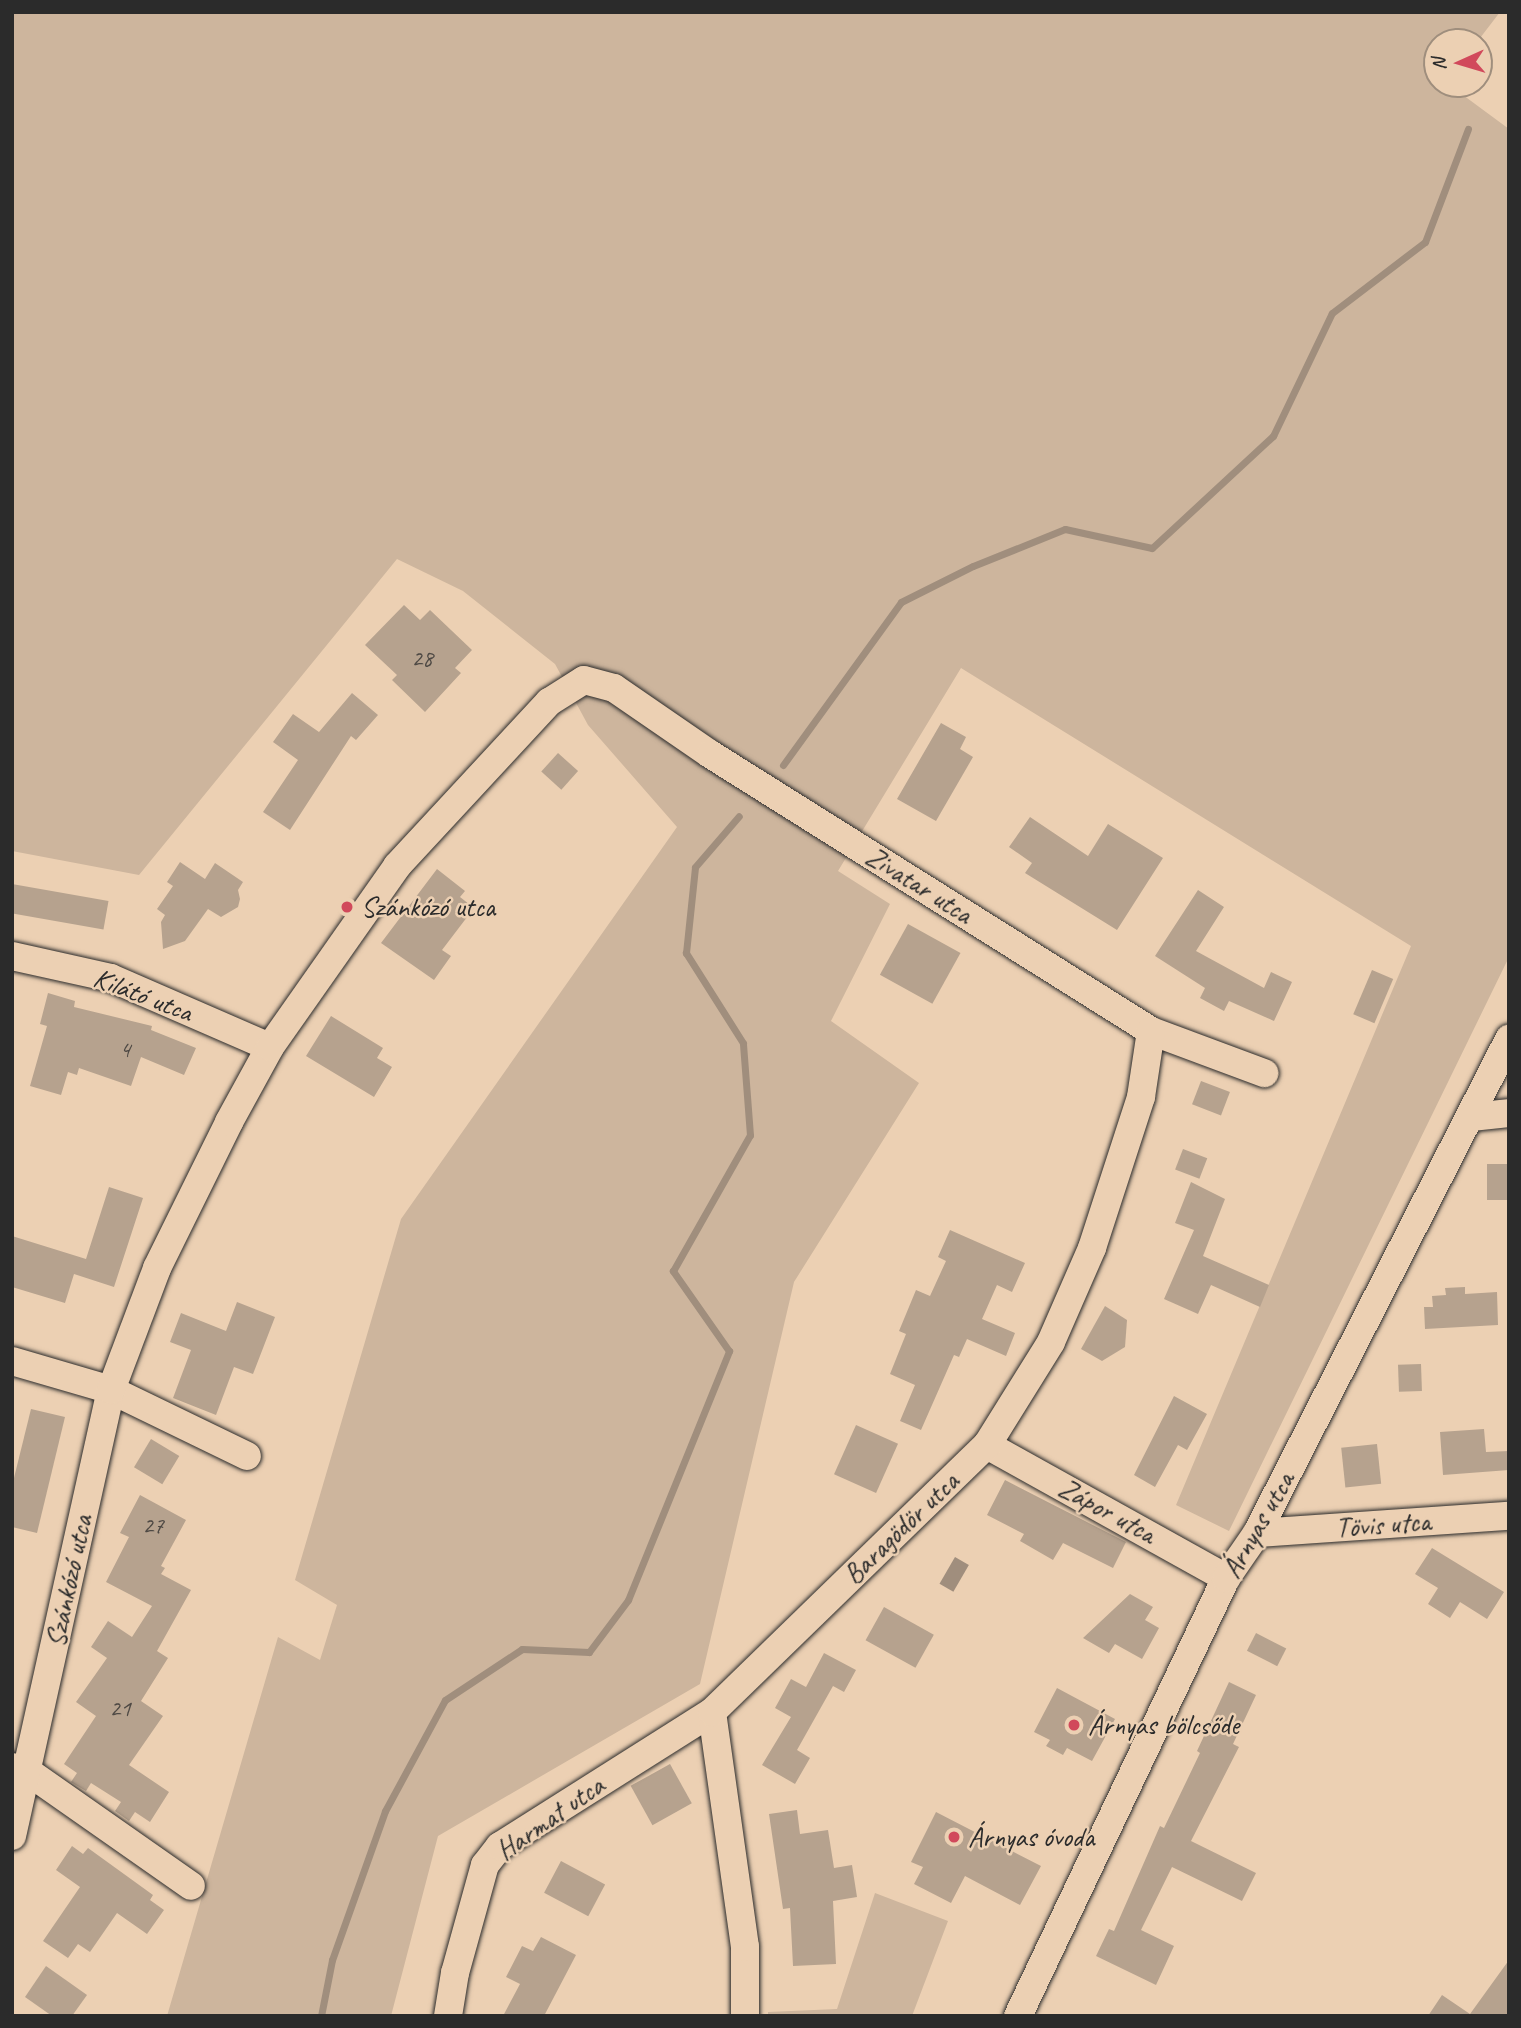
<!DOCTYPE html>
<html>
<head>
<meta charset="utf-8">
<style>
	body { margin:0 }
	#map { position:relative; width:1521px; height:2028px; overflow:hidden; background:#ecd0b3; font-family:Caveat,sans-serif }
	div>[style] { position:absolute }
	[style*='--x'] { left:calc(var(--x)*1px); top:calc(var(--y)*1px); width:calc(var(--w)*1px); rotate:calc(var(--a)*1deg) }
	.green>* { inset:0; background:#cdb59d }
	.water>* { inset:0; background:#a08e7d; transform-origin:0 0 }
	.stream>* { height:7px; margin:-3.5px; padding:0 3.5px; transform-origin:3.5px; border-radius:3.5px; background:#a08e7d }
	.building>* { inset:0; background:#b6a28e; transform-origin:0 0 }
	.roads { filter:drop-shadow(0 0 2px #2b2b2b) drop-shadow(0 0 2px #2b2b2b) }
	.minor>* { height:28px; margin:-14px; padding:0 14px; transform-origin:14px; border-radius:14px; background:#ecd0b3 }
	.dots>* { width:19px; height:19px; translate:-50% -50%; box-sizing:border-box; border:4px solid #ecd0b3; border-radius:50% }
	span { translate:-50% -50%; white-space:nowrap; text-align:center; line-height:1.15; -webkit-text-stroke:5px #ecd0b3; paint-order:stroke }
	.number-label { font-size:24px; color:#4e4944 }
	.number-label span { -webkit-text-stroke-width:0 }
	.street-label { font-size:28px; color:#2b2b2b }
	.poi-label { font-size:28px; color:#2b2b2b }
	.left { translate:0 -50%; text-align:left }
	.frame { position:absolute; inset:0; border:14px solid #2b2b2b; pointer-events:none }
	.north { position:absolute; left:1423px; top:28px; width:70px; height:70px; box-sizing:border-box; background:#ecd0b3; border:2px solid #9f8e7d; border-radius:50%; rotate:266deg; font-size:19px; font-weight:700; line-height:28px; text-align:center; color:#2b2b2b }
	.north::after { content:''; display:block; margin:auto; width:24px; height:32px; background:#d1495b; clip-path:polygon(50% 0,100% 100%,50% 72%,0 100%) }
</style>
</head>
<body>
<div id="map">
	<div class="green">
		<div style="clip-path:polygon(12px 12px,1500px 12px,1477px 42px,1437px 42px,1437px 84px,1448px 84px,1509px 129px,1509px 957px,1229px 1531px,1176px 1505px,1411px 946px,961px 668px,838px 871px,890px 904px,831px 1021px,919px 1083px,794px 1282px,700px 1684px,438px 1836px,391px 2016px,167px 2016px,278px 1637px,320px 1660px,337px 1605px,295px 1580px,401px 1219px,677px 827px,588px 725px,555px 664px,463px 591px,397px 559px,139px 875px,12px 851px)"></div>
		<div style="clip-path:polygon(875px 1893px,948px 1921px,912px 2016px,768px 2016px,768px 2012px,837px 2009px)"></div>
	</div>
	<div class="water">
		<div style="left:955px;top:1557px;width:16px;height:31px;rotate:30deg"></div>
	</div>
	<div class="stream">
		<div style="--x:783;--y:765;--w:201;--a:-54.1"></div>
		<div style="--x:901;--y:602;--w:80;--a:-26.6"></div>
		<div style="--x:973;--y:566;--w:99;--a:-21.9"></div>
		<div style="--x:1065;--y:529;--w:89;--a:12.3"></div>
		<div style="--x:1152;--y:548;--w:165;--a:-42.8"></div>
		<div style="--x:1273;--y:436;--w:136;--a:-64.4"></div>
		<div style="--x:1332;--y:313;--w:117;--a:-37.4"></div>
		<div style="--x:1425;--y:242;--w:121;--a:-69.2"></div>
		<div style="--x:321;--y:2016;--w:57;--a:-78.9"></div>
		<div style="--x:332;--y:1960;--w:158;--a:-70.4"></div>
		<div style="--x:385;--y:1811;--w:126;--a:-61.6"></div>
		<div style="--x:445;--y:1700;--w:92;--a:-33.5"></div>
		<div style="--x:522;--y:1649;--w:67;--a:2.6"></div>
		<div style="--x:589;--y:1652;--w:65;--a:-53.1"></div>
		<div style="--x:628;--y:1600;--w:269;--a:-67.9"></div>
		<div style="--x:729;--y:1351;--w:98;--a:-125"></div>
		<div style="--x:673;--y:1271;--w:156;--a:-60.5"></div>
		<div style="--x:750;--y:1135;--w:92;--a:-94.4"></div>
		<div style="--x:743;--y:1043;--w:107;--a:-122.3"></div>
		<div style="--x:686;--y:953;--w:86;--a:-84"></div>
		<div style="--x:695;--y:867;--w:67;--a:-49.2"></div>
	</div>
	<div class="building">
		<div style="clip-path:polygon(404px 605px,420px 620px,430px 610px,472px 650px,455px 668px,461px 673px,425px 712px,392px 680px,397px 675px,365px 645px)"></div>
		<div style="clip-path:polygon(352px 693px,378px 715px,356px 740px,351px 736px,290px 830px,263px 812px,298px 760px,273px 742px,293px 714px,319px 732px)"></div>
		<div style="clip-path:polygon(941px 723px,966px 737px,960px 749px,973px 757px,936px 821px,897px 799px)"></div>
		<div style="left:558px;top:753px;width:27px;height:25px;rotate:42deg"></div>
		<div style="clip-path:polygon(1030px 817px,1088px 856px,1108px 824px,1163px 858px,1117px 930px,1025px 873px,1032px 863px,1009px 847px)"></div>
		<div style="clip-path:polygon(180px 862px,205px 879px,215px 863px,243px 882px,238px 890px,240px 899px,238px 907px,221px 917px,208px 909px,185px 941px,163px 949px,161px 922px,165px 915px,157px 909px,173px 886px,167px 882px)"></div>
		<div style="clip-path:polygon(437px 869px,465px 891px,460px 897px,474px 908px,442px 950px,451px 956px,434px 980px,381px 943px)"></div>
		<div style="left:12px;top:884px;width:98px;height:29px;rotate:10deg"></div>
		<div style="clip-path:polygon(1198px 890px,1224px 907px,1196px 951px,1264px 988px,1271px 972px,1292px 982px,1274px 1021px,1229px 1001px,1224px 1011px,1200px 998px,1205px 988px,1155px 956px)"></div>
		<div style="left:908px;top:924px;width:60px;height:58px;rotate:29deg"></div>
		<div style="left:1372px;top:970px;width:23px;height:48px;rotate:23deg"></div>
		<div style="clip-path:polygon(48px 993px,75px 1001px,74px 1007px,152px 1026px,151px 1030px,196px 1048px,184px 1075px,141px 1057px,131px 1086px,79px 1068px,77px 1075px,68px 1072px,61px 1095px,30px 1086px,47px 1026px,40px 1024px)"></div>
		<div style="clip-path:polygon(331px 1016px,383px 1048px,377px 1058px,392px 1067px,374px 1097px,306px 1056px)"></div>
		<div style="left:1201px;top:1081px;width:31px;height:25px;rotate:21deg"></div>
		<div style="left:1183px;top:1149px;width:26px;height:22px;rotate:21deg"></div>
		<div style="left:1509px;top:1164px;width:36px;height:22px;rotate:90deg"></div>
		<div style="clip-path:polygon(1191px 1182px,1225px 1199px,1203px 1256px,1269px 1285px,1260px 1307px,1211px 1285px,1198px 1314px,1164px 1299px,1194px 1230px,1175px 1223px)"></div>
		<div style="clip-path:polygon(109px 1187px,143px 1198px,114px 1287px,74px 1274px,65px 1303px,12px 1287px,12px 1236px,86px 1259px)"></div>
		<div style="clip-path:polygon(950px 1230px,1025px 1263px,1012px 1292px,997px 1285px,982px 1319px,1015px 1333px,1006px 1356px,967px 1339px,959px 1357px,954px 1355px,921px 1430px,900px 1421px,915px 1385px,890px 1374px,906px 1334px,899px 1331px,916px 1290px,930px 1296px,946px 1261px,938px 1257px)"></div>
		<div style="clip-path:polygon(1465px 1287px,1465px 1294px,1497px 1292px,1498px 1325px,1425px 1329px,1424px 1307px,1433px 1307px,1432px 1296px,1446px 1295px,1445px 1288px)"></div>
		<div style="clip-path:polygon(237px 1302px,275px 1317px,253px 1374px,234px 1367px,216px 1415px,173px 1398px,191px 1350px,170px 1342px,181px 1313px,226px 1331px)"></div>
		<div style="clip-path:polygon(1105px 1306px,1127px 1320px,1125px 1347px,1102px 1361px,1081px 1349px)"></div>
		<div style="left:1421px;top:1364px;width:27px;height:23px;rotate:88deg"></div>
		<div style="clip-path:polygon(1174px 1396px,1207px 1414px,1187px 1450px,1178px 1445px,1155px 1487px,1134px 1475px)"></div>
		<div style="clip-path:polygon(31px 1409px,65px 1417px,37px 1533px,12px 1527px,12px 1486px)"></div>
		<div style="left:856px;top:1425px;width:46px;height:54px;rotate:24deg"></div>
		<div style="clip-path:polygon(1484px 1429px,1486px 1452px,1509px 1451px,1509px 1470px,1443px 1475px,1440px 1432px)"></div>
		<div style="left:151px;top:1439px;width:33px;height:33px;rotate:31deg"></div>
		<div style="left:1377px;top:1444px;width:40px;height:36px;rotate:84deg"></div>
		<div style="clip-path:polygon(1005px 1480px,1126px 1542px,1113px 1568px,1063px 1543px,1053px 1560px,1020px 1541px,1024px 1534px,987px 1515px)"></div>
		<div style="clip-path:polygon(140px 1495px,186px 1520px,161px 1566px,165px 1568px,161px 1574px,191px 1590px,157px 1651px,168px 1658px,141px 1701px,163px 1716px,129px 1765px,169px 1792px,150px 1822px,135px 1812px,129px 1821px,115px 1811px,121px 1802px,91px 1783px,86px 1791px,71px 1782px,77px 1773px,64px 1764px,96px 1716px,76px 1702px,107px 1658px,91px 1647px,108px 1621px,132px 1637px,152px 1606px,106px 1582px,129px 1537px,120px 1533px)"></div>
		<div style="clip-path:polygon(1432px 1548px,1504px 1592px,1487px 1619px,1460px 1602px,1450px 1618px,1428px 1604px,1438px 1588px,1415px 1574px)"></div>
		<div style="clip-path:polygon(1130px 1594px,1153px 1607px,1145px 1620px,1159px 1628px,1142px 1659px,1115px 1644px,1109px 1653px,1083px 1638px)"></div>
		<div style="left:884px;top:1607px;width:57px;height:38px;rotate:29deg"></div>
		<div style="left:1256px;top:1633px;width:34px;height:20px;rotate:27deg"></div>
		<div style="clip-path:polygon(824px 1653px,856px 1670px,844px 1692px,833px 1686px,797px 1750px,810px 1758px,795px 1784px,762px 1765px,791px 1717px,775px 1708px,791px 1679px,806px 1687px)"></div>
		<div style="clip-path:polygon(1229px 1682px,1256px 1695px,1233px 1744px,1239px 1747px,1191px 1841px,1256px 1873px,1242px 1901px,1172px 1867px,1141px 1930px,1174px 1946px,1156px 1985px,1096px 1956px,1109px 1929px,1114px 1931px,1160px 1826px,1164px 1828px,1200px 1753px,1197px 1751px)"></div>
		<div style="clip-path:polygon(1057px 1688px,1115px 1719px,1092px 1761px,1067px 1748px,1063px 1755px,1046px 1746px,1050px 1740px,1034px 1732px)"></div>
		<div style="left:670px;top:1764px;width:45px;height:45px;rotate:61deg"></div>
		<div style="clip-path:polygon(797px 1810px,800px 1834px,828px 1830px,834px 1868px,852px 1865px,857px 1897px,833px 1901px,836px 1964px,793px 1966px,790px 1908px,783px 1909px,769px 1814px)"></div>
		<div style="clip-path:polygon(936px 1812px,1041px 1866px,1020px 1905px,965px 1876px,951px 1903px,914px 1884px,923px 1867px,911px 1862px)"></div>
		<div style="clip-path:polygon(72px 1846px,83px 1854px,88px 1848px,153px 1895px,150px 1900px,164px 1910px,147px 1934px,117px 1913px,90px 1952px,78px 1944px,68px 1958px,43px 1941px,80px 1887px,56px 1870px)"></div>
		<div style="left:561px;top:1861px;width:50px;height:36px;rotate:28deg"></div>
		<div style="clip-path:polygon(541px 1937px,576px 1955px,544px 2016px,503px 2016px,520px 1984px,506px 1977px,522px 1946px,533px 1951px)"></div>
		<div style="clip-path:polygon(1509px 1960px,1509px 2016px,1428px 2016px,1442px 1995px,1470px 2014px)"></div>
		<div style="clip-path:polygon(46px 1966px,87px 1995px,72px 2016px,52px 2016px,25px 1997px)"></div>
	</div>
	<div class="roads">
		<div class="minor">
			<div style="--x:12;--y:956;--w:101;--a:12.5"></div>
			<div style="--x:111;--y:978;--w:173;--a:23.5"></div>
			<div style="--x:1471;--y:1117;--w:38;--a:-6"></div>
			<div style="--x:12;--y:1361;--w:103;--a:16.3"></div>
			<div style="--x:111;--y:1390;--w:151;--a:25.9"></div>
			<div style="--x:987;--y:1445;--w:274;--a:29.1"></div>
			<div style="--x:1257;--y:1533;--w:253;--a:-3.9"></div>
			<div style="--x:12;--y:1767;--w:16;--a:15"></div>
			<div style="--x:27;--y:1771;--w:200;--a:35"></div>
			<div style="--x:12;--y:1836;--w:457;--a:-77.5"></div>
			<div style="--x:111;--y:1390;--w:130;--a:-69.3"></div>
			<div style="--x:157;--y:1268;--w:163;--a:-63.7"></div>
			<div style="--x:229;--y:1122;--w:85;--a:-61.3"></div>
			<div style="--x:270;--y:1047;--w:221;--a:-54.9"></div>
			<div style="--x:397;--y:866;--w:224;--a:-47.2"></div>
			<div style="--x:549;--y:702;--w:41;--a:-32.2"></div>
			<div style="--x:584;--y:680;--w:31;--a:15"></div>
			<div style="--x:614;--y:688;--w:116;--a:34.5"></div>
			<div style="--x:710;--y:754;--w:521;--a:32.13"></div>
			<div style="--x:1151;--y:1031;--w:121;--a:20.4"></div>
			<div style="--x:448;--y:2016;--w:44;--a:-80.8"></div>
			<div style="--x:455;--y:1973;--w:112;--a:-74.5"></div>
			<div style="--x:485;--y:1865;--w:24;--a:-52"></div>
			<div style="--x:500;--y:1846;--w:251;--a:-32.3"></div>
			<div style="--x:745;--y:2016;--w:69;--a:-90"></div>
			<div style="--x:745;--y:1947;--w:237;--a:-98"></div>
			<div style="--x:712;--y:1712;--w:383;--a:-44.2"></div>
			<div style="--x:987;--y:1445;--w:121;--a:-58.1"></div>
			<div style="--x:1051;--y:1342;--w:103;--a:-66.4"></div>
			<div style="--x:1092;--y:1248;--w:159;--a:-72"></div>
			<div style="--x:1141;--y:1097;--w:67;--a:-81.4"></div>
			<div style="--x:1018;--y:2016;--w:485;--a:-64.6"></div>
			<div style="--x:1226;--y:1578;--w:55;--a:-55.4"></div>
			<div style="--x:1257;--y:1533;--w:555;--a:-62.97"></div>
		</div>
	</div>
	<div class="dots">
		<div style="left:347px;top:907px;background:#d1495b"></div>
		<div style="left:1074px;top:1725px;background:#d1495b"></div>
		<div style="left:954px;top:1837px;background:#d1495b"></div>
	</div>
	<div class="number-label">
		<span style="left:422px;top:659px">28</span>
		<span style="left:125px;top:1050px">4</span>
		<span style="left:153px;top:1526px">27</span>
		<span style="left:120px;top:1709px">21</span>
	</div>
	<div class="street-label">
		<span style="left:919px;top:885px;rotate:32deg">Zivatar utca</span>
		<span style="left:143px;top:995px;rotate:21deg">Kilátó utca</span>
		<span style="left:1107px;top:1511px;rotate:29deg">Zápor utca</span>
		<span style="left:1258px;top:1525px;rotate:-60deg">Árnyas utca</span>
		<span style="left:1383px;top:1525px;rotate:-4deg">Tövis utca</span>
		<span style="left:901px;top:1528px;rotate:-44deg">Baragödör utca</span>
		<span style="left:69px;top:1581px;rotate:-78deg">Szánkózó utca</span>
		<span style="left:550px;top:1818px;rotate:-35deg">Harmat utca</span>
	</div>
	<div class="poi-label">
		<span class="left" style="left:361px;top:907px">Szánkózó utca</span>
		<span class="left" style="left:1088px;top:1725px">Árnyas bölcsőde</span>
		<span class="left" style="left:968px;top:1837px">Árnyas óvoda</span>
	</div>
	<div class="frame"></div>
	<div class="north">N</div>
</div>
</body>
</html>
